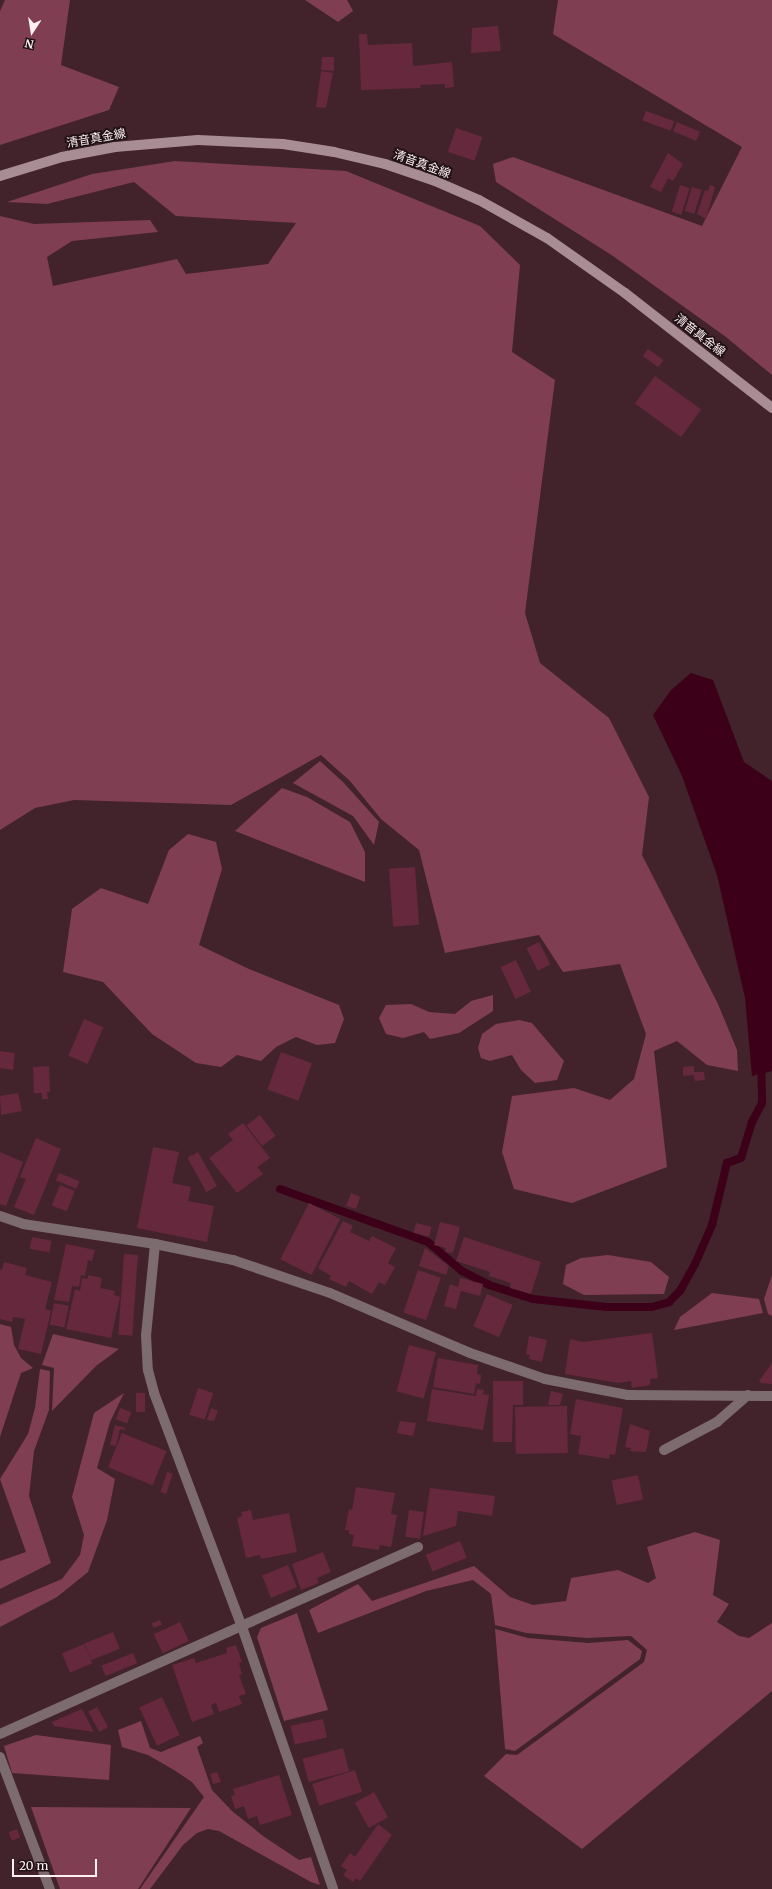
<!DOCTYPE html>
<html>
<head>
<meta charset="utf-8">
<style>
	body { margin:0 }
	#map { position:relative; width:772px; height:1889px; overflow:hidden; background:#42232c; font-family:Merriweather,"Noto Sans JP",serif }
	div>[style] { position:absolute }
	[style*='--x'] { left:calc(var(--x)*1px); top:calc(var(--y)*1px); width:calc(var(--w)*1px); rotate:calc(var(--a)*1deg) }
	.green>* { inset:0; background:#7f3e52 }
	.water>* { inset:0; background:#3c0019 }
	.stream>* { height:8px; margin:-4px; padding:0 4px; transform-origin:4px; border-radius:4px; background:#3c0019 }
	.building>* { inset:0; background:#66283d; transform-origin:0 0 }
	.minor>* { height:10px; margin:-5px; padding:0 5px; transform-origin:5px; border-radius:5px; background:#7c6b6f }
	.secondary>* { height:10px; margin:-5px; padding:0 5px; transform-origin:5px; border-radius:5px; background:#a88e94 }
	span { translate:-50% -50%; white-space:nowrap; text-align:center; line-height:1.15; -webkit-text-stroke:3.5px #1f1115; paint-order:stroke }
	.street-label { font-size:12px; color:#fef0f3 }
	.north { position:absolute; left:12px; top:12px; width:40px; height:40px; -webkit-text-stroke:3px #1f1115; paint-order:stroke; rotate:192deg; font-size:11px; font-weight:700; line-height:16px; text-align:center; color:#fef0f3 }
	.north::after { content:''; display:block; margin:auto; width:14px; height:18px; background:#fef0f3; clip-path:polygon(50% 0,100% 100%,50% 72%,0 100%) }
	.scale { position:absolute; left:12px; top:1859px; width:85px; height:18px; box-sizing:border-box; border:2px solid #fef0f3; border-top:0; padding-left:5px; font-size:12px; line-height:14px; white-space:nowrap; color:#fef0f3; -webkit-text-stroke:3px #1f1115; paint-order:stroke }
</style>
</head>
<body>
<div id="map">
	<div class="green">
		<div style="clip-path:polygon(5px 0,70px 0,61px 65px,119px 87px,109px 110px,0 145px,0 11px)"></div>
		<div style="clip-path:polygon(305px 0,347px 0,353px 11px,338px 22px)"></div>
		<div style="clip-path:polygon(558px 0,772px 0,772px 375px,726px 337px,613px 256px,496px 182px,493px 164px,513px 157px,702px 226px,742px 147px,553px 34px)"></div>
		<div style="clip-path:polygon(175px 161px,346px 171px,480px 226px,520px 265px,512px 352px,555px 380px,525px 613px,540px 663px,609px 718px,649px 797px,642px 855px,718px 1004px,737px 1050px,738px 1071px,707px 1065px,677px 1041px,654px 1051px,667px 1167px,572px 1203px,514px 1189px,502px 1152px,512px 1096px,574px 1088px,610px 1100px,634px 1079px,646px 1034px,620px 964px,563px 972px,539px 935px,445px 953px,419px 850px,381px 819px,350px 781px,321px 755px,231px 805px,74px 800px,35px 808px,0 830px,0 216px,34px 224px,150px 220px,158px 232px,72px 241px,47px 257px,53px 286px,177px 259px,186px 274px,268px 264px,296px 223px,176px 216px,134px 182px,47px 204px,7px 202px,92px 174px)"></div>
		<div style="clip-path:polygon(320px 761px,344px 783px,379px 822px,374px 845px,353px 816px,293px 783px)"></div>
		<div style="clip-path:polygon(282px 788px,307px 797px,350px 822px,365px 852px,365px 882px,235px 831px)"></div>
		<div style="clip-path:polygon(188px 834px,216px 842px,222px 869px,199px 945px,249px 969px,339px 1005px,344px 1019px,335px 1043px,317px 1045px,296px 1037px,276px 1047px,261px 1061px,237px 1055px,221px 1067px,196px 1063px,152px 1034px,103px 982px,63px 972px,72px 909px,101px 888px,148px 904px,169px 850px)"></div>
		<div style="clip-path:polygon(493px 995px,493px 1011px,459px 1033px,430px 1039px,424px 1032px,403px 1038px,386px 1034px,379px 1018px,386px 1005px,411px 1004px,429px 1012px,455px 1014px,471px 1001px)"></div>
		<div style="clip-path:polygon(519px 1020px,532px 1023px,564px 1061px,557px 1080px,535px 1083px,521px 1070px,512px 1055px,490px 1061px,481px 1058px,478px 1048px,482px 1034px,496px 1024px)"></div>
		<div style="clip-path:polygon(608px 1255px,651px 1262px,669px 1277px,664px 1294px,584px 1295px,563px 1284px,566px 1265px,581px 1258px)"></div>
		<div style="clip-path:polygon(772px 1275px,772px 1316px,768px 1314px,764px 1299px)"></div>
		<div style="clip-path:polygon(712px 1293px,759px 1299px,763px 1313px,674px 1330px,680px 1317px)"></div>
		<div style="clip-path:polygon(0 1324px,11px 1327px,14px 1345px,21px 1358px,33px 1368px,21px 1373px,0 1437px)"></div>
		<div style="clip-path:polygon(53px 1334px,119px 1349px,96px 1366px,52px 1411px,54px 1368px,42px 1365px)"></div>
		<div style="clip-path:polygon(40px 1369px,50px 1371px,49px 1410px,34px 1451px,29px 1496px,51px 1563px,0 1589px,0 1561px,26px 1552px,0 1479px,28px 1434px,35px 1408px)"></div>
		<div style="clip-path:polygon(124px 1393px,110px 1422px,97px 1468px,115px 1479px,107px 1520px,88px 1572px,57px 1597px,0 1627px,0 1605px,62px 1579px,80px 1555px,84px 1535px,72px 1497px,94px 1413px)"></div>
		<div style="clip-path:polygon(695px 1532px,720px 1540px,713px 1595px,729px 1604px,717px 1622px,739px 1636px,749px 1638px,772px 1623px,772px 1691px,582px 1849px,484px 1776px,506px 1754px,517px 1755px,644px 1662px,647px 1650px,631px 1636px,587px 1638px,526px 1633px,495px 1625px,491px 1594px,473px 1580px,426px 1591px,318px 1633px,309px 1610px,358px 1584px,372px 1601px,474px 1566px,510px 1597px,533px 1605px,566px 1601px,571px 1578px,618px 1570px,648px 1583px,656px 1578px,647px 1547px)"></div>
		<div style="clip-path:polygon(297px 1613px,328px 1710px,284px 1721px,257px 1637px,261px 1628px)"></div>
		<div style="clip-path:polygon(495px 1629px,528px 1638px,588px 1643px,628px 1640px,642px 1651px,640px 1659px,515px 1751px,505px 1749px)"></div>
		<div style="clip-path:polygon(141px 1721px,150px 1748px,161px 1752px,200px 1736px,203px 1743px,197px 1747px,212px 1790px,232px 1811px,263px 1836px,299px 1860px,311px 1857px,320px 1885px,311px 1882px,219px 1831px,208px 1829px,197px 1833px,183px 1845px,150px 1889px,140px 1889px,204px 1797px,192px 1782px,174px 1770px,148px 1755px,122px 1747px,118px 1730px)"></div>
		<div style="clip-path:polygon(36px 1735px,111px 1745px,109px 1780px,12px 1773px,4px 1746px)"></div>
		<div style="clip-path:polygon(31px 1807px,191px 1808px,138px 1889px,60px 1889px)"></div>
	</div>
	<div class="water">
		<div style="clip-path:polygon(691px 673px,713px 680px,744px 762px,772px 781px,772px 1071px,752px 1076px,745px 998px,717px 875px,682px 776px,653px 715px,671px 690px)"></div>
	</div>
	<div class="stream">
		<div style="--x:280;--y:1189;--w:157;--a:19.7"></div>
		<div style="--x:428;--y:1242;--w:45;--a:40.5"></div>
		<div style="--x:462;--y:1271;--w:30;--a:27"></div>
		<div style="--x:489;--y:1285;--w:46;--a:17.7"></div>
		<div style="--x:533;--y:1299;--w:74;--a:6.2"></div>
		<div style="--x:607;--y:1307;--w:45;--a:0"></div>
		<div style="--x:652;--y:1307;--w:18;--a:-16"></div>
		<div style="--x:669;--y:1302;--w:16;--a:-45"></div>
		<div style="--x:680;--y:1291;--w:31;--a:-61"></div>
		<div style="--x:695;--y:1264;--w:43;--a:-66.4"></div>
		<div style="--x:712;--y:1225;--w:64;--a:-76.4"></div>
		<div style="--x:727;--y:1163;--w:15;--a:-20"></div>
		<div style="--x:741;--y:1158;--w:38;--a:-73"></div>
		<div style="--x:752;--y:1122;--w:21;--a:-62"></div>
		<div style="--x:762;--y:1103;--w:39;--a:-91"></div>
	</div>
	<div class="building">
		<div style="clip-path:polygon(498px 26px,501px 51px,471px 53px,472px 28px)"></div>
		<div style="clip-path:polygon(359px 34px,367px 34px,368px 45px,412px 43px,413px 66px,452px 62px,454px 87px,445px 88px,445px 84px,420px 85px,421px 88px,361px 90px)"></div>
		<div style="clip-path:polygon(322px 57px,334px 57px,334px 71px,321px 70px)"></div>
		<div style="clip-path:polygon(321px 71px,333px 73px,326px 108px,316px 107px)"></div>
		<div style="left:646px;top:111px;width:30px;height:10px;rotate:20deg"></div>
		<div style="left:677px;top:122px;width:25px;height:10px;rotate:23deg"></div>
		<div style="left:456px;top:128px;width:28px;height:25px;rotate:19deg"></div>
		<div style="clip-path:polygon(668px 153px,683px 164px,673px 181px,668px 178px,661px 192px,650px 187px)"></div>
		<div style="left:680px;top:185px;width:10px;height:28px;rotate:17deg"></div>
		<div style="clip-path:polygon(710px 185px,715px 187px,706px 219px,697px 214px,705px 190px,708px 191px)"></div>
		<div style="left:692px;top:187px;width:10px;height:25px;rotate:17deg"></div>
		<div style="left:648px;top:349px;width:19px;height:9px;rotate:35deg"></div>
		<div style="left:655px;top:376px;width:57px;height:34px;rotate:36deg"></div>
		<div style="left:415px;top:867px;width:58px;height:26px;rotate:86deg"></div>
		<div style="left:539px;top:942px;width:25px;height:14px;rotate:63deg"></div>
		<div style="left:516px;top:960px;width:35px;height:17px;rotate:65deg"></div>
		<div style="left:84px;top:1019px;width:21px;height:40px;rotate:23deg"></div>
		<div style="clip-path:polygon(0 1051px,15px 1053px,13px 1070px,0 1068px)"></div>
		<div style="left:281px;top:1052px;width:33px;height:40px;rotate:20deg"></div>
		<div style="clip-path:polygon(49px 1066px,50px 1092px,47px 1092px,48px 1099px,42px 1099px,42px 1093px,34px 1093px,33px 1067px)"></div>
		<div style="clip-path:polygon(694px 1066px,694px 1072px,704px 1072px,705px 1080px,695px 1081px,694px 1075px,683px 1076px,683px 1067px)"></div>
		<div style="clip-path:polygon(18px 1093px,22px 1111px,1px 1115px,0 1096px)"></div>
		<div style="left:260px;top:1115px;width:26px;height:17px;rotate:53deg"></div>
		<div style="clip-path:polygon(243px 1123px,270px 1158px,257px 1167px,263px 1174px,237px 1193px,209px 1158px,233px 1140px,228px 1134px)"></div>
		<div style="clip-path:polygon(36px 1138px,61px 1149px,34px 1215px,14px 1207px,26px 1179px,20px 1177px)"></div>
		<div style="clip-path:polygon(153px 1147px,179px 1152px,172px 1183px,191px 1187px,188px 1201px,214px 1206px,207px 1242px,137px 1228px)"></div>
		<div style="clip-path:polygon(0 1152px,23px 1162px,6px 1206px,0 1204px)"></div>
		<div style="left:198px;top:1152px;width:39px;height:12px;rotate:61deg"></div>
		<div style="left:59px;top:1173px;width:22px;height:8px;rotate:22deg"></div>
		<div style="left:60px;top:1185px;width:16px;height:22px;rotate:22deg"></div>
		<div style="clip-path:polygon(351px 1193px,360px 1197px,356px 1209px,346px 1206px)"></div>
		<div style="left:309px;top:1203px;width:35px;height:63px;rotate:27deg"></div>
		<div style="clip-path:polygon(343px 1221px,353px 1226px,350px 1232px,369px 1241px,372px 1236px,396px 1248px,388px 1263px,395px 1267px,385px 1285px,379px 1282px,372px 1294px,349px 1281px,346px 1287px,329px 1279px,331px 1276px,318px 1268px)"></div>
		<div style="clip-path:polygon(440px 1222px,460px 1227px,453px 1253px,445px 1252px,446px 1248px,434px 1245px)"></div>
		<div style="left:416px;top:1223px;width:16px;height:10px;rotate:14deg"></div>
		<div style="left:32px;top:1237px;width:20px;height:12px;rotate:11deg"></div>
		<div style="clip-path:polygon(464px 1237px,541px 1262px,531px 1294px,510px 1288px,511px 1283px,489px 1276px,490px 1272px,456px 1261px)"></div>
		<div style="clip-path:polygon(66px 1244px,95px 1250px,92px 1261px,88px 1260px,85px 1276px,81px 1275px,79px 1287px,72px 1286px,69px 1302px,54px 1300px)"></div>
		<div style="clip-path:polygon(425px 1248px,449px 1266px,446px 1275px,419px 1266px)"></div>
		<div style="left:124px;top:1254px;width:14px;height:81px;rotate:4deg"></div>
		<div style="clip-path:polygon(4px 1262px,27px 1268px,25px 1275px,52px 1282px,45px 1309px,51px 1311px,41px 1354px,18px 1349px,25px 1319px,13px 1317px,12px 1322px,0 1319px,0 1269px,2px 1270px)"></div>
		<div style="left:418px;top:1270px;width:24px;height:45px;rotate:19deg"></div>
		<div style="clip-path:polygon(88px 1275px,102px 1278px,100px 1288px,115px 1291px,114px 1295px,120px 1297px,111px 1338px,66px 1329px,75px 1289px,80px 1291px,82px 1278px,88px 1279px)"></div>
		<div style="clip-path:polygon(460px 1278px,483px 1284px,480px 1296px,461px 1291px,456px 1309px,444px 1306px,450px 1284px,458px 1287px)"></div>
		<div style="left:487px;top:1294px;width:28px;height:35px;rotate:23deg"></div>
		<div style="left:54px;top:1303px;width:15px;height:22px;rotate:11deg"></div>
		<div style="clip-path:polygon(652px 1333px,658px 1378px,650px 1379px,650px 1385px,632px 1388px,631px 1381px,618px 1383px,565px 1374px,570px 1339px,583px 1342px)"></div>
		<div style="clip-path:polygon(529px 1336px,547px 1340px,542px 1362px,529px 1359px,530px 1355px,526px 1354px)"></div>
		<div style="left:409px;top:1345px;width:28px;height:48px;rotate:15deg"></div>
		<div style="clip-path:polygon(438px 1358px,478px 1365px,477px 1374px,481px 1375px,480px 1384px,476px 1383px,474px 1394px,433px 1387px)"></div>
		<div style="clip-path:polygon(772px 1363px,772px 1384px,761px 1383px,759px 1381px)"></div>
		<div style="clip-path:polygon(493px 1381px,523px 1381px,523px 1405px,513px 1405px,512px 1442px,493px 1442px)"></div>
		<div style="left:198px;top:1388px;width:16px;height:28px;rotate:18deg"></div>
		<div style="clip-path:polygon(432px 1389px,476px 1396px,477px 1389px,484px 1390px,483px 1394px,489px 1395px,483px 1430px,427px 1421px)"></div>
		<div style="clip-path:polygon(551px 1391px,563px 1394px,560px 1405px,548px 1405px)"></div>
		<div style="left:136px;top:1393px;width:9px;height:19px"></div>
		<div style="clip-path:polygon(576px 1399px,623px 1408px,615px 1455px,610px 1454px,609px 1459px,578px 1454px,581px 1436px,570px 1434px)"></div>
		<div style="left:567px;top:1406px;width:47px;height:52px;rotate:89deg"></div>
		<div style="left:120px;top:1408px;width:12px;height:12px;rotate:20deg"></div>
		<div style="clip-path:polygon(211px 1408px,218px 1411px,214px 1421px,207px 1420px)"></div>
		<div style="clip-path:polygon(400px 1421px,416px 1423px,413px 1436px,397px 1433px)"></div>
		<div style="clip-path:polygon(630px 1424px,650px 1431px,646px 1452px,630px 1451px,631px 1448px,625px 1447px)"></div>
		<div style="clip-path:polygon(115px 1425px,125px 1428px,125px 1430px,120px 1429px,116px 1446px,110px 1445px)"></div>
		<div style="left:122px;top:1433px;width:48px;height:37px;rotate:22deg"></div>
		<div style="left:167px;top:1472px;width:6px;height:21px;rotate:18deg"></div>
		<div style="left:638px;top:1475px;width:25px;height:27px;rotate:78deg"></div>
		<div style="clip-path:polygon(356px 1487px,395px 1493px,391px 1514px,397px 1515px,391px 1547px,380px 1545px,379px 1550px,352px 1546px,354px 1535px,349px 1534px,349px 1530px,345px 1530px,349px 1509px,352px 1510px)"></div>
		<div style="clip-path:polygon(430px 1488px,495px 1496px,492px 1516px,458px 1511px,456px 1526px,423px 1536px)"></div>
		<div style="clip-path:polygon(251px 1510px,253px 1520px,289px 1513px,297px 1552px,261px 1559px,260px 1555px,246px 1558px,237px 1518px,242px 1516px,241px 1512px)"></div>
		<div style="left:409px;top:1510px;width:15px;height:27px;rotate:8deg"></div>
		<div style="left:460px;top:1541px;width:18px;height:37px;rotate:68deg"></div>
		<div style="clip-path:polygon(323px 1552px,331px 1572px,317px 1578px,319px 1583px,301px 1590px,292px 1564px)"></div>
		<div style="left:288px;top:1565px;width:24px;height:28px;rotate:68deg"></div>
		<div style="left:160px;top:1620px;width:5px;height:9px;rotate:68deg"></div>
		<div style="left:180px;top:1622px;width:21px;height:29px;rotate:65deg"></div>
		<div style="left:113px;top:1632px;width:18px;height:31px;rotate:68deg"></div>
		<div style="left:84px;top:1644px;width:21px;height:24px;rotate:67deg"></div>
		<div style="clip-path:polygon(236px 1645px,242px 1662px,239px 1663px,242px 1674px,239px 1675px,246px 1694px,239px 1696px,242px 1704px,219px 1712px,216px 1703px,211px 1705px,214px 1714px,192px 1722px,172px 1665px,194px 1658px,196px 1663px,227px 1653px,226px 1648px)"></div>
		<div style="left:133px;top:1653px;width:11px;height:34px;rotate:68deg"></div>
		<div style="left:162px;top:1697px;width:42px;height:25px;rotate:65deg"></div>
		<div style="left:97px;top:1707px;width:23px;height:10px;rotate:61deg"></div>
		<div style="clip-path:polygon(82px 1709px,94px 1732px,54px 1726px,52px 1722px)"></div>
		<div style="left:323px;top:1719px;width:19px;height:33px;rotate:78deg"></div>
		<div style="left:343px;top:1748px;width:24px;height:42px;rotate:75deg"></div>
		<div style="left:355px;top:1770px;width:23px;height:45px;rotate:72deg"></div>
		<div style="clip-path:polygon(217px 1772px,221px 1782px,213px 1784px,210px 1774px)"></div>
		<div style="clip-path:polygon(279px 1775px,292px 1815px,260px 1825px,257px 1816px,248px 1819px,244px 1806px,235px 1809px,231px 1796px,235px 1795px,233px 1789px)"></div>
		<div style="left:374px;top:1792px;width:29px;height:22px;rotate:61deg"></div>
		<div style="clip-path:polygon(378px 1824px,392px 1835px,360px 1881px,356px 1878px,353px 1882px,343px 1875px,347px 1870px,341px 1866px,350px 1853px,355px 1857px)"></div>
		<div style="left:17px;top:1829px;width:9px;height:9px;rotate:69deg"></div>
	</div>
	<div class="minor">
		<div style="--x:0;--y:1216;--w:24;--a:19"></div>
		<div style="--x:23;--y:1224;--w:134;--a:8.6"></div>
		<div style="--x:155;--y:1244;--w:80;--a:11.6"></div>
		<div style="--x:233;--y:1260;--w:102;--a:18.8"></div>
		<div style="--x:330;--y:1293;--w:152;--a:23.2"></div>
		<div style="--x:470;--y:1353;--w:79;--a:19.1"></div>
		<div style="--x:545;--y:1379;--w:85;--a:10.9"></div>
		<div style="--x:628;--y:1395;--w:144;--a:0.4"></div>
		<div style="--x:155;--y:1244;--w:91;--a:95.6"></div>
		<div style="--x:146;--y:1335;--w:35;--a:87"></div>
		<div style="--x:148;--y:1370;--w:24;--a:75"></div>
		<div style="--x:154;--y:1393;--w:250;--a:69.4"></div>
		<div style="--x:242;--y:1627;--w:277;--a:70.8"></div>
		<div style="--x:664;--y:1450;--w:60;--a:-27.8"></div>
		<div style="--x:717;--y:1422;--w:41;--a:-41.1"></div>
		<div style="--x:0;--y:1734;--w:458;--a:-24.1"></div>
		<div style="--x:0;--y:1757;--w:141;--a:69.3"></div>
	</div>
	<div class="secondary">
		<div style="--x:0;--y:176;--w:65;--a:-17"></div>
		<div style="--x:62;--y:157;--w:54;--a:-10.7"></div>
		<div style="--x:115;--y:147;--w:83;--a:-4.8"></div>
		<div style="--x:198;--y:140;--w:85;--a:2.7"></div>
		<div style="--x:283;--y:144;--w:52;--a:8.9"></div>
		<div style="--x:334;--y:152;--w:52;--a:13.2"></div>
		<div style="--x:385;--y:164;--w:53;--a:18.8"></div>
		<div style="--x:435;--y:181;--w:48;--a:23.4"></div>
		<div style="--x:479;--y:200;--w:78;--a:29.2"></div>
		<div style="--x:547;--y:238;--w:95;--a:35.2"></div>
		<div style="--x:625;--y:293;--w:187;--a:38"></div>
	</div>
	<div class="street-label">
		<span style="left:96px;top:138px;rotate:-10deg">清音真金線</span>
		<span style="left:422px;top:164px;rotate:20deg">清音真金線</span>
		<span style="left:700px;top:335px;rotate:38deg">清音真金線</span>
	</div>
	<div class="north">N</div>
	<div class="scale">20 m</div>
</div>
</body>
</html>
